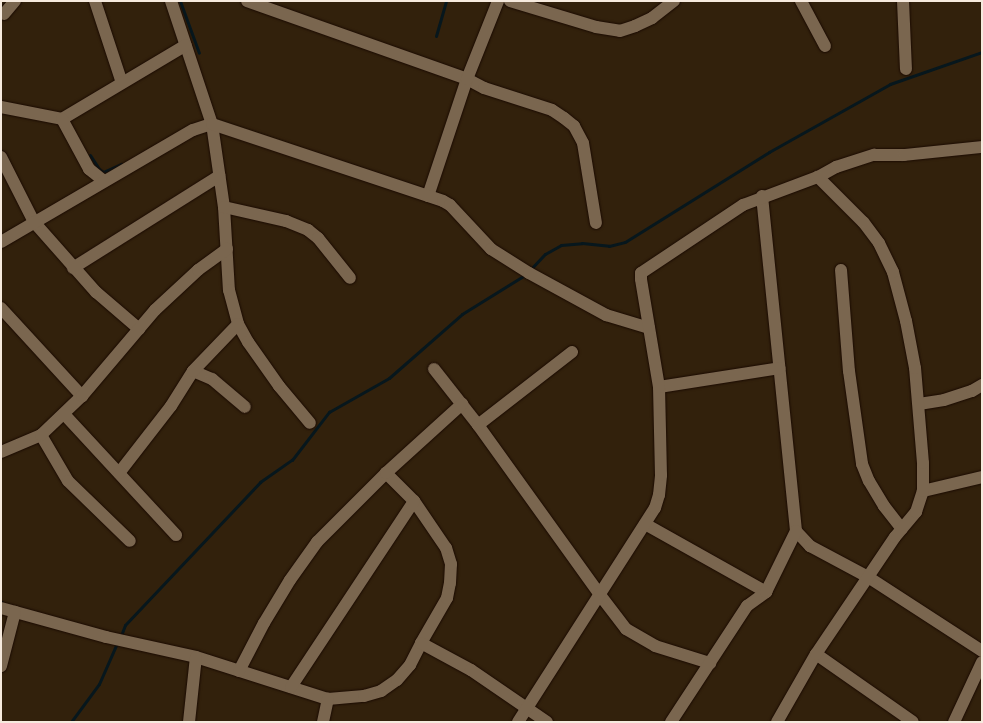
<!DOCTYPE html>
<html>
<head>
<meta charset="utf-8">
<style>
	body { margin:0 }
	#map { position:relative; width:983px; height:723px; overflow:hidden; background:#32210c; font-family:Helvetica,sans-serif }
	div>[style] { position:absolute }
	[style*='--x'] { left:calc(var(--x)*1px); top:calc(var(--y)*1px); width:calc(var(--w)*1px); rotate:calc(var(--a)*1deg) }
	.stream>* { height:3px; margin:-1.5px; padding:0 1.5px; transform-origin:1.5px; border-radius:1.5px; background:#07171d }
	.roads { filter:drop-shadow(0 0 1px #1a0a00) drop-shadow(0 0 1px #1a0a00) }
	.minor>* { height:12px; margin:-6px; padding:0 6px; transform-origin:6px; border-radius:6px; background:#7a664f }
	span { translate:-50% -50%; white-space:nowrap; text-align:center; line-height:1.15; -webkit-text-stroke:3px #281804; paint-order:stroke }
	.frame { position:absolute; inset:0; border:2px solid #f6eade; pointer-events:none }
</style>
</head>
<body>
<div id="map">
	<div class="stream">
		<div style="--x:180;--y:1;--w:55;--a:69.9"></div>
		<div style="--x:436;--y:36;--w:36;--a:-74"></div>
		<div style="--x:90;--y:155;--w:17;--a:57"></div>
		<div style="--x:99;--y:169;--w:5;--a:37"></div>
		<div style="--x:103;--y:172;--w:20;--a:-24"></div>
		<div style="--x:529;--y:271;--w:23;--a:-47"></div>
		<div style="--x:545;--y:254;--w:18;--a:-29"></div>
		<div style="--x:561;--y:245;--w:21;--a:-5"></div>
		<div style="--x:582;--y:243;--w:27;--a:6"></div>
		<div style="--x:609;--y:246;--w:16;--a:-14"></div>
		<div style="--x:625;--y:242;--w:170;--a:-32"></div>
		<div style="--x:769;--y:152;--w:139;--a:-29.3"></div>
		<div style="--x:890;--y:84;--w:97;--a:-19.2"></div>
		<div style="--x:1;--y:602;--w:1;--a:0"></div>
		<div style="--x:120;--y:638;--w:14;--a:-69"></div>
		<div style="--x:125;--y:625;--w:197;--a:-46.6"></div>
		<div style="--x:260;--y:482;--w:39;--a:-35"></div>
		<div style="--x:292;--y:460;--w:61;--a:-52.4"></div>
		<div style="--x:329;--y:412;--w:69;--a:-29.5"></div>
		<div style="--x:389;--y:378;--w:97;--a:-41.2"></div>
		<div style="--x:462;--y:314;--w:74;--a:-31.8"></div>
		<div style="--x:71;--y:722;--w:47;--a:-53.6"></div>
		<div style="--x:99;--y:684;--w:45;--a:-66.3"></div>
	</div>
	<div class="roads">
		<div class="minor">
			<div style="--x:95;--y:1;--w:86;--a:71.8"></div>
			<div style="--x:171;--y:1;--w:130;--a:71.6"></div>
			<div style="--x:212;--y:124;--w:84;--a:81.8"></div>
			<div style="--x:224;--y:207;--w:83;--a:86.6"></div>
			<div style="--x:229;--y:290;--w:35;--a:75"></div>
			<div style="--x:238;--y:324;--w:21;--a:61"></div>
			<div style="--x:248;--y:342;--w:54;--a:54.8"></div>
			<div style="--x:279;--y:386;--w:48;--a:50"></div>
			<div style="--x:247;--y:1;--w:233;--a:19.5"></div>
			<div style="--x:467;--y:79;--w:19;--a:28"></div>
			<div style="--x:484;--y:88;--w:71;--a:17.9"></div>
			<div style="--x:552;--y:110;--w:14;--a:34"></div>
			<div style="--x:564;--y:118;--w:13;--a:39"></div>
			<div style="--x:574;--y:126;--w:19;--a:62"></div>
			<div style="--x:583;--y:143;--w:81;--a:80.8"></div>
			<div style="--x:510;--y:1;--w:90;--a:16.8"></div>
			<div style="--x:596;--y:27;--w:24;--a:9"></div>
			<div style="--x:620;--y:31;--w:16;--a:-18"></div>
			<div style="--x:635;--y:26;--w:19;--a:-25"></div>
			<div style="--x:652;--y:18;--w:28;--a:-38"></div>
			<div style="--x:801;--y:1;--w:51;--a:61.9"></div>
			<div style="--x:903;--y:1;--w:68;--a:87.5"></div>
			<div style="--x:4;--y:14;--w:17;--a:-50"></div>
			<div style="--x:1;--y:107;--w:62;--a:11.1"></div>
			<div style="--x:62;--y:119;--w:144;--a:-30.8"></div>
			<div style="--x:62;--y:119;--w:57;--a:61.6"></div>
			<div style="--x:89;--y:169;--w:19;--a:39"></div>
			<div style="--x:1;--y:157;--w:73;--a:63.1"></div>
			<div style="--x:34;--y:222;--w:94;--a:48.5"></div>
			<div style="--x:96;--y:292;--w:57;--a:40.7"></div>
			<div style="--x:428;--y:196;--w:123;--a:-71.6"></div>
			<div style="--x:467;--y:79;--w:84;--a:-68.3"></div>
			<div style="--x:762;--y:196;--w:337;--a:84.2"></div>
			<div style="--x:796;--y:531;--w:21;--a:47"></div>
			<div style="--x:810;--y:546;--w:66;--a:28.1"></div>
			<div style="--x:868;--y:577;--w:136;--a:33"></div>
			<div style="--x:224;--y:207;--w:64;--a:12.7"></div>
			<div style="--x:286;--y:221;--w:24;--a:22"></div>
			<div style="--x:308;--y:230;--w:13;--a:39"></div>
			<div style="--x:318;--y:238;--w:51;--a:51.3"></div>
			<div style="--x:1;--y:242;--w:222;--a:-30.3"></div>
			<div style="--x:193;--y:130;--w:20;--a:-18"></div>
			<div style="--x:212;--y:124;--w:243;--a:18.4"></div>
			<div style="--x:443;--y:201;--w:8;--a:30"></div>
			<div style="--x:450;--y:205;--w:60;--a:47"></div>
			<div style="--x:491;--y:249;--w:45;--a:32.3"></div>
			<div style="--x:529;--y:273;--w:88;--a:28.6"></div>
			<div style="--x:606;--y:315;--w:45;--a:16.8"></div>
			<div style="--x:73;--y:268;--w:173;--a:-32.2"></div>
			<div style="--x:841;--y:270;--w:101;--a:85.5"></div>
			<div style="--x:849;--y:371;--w:94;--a:82"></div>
			<div style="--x:862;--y:464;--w:18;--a:68"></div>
			<div style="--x:869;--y:481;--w:29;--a:59"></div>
			<div style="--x:884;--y:506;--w:29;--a:52"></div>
			<div style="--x:1;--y:308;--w:120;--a:47.4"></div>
			<div style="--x:434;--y:369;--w:71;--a:51.8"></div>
			<div style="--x:478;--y:425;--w:209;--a:54.3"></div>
			<div style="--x:600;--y:595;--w:43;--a:52.6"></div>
			<div style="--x:626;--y:629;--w:34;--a:30"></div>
			<div style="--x:655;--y:646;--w:58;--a:17.2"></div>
			<div style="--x:193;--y:371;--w:21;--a:23"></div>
			<div style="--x:212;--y:379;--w:43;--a:40.3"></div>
			<div style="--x:659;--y:387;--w:122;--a:-8.9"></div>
			<div style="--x:919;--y:404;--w:25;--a:-9"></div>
			<div style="--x:944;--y:400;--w:29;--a:-18"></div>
			<div style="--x:972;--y:391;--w:12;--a:-31"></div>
			<div style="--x:64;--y:414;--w:165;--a:47.2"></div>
			<div style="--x:478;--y:425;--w:119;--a:-37.8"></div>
			<div style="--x:41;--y:435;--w:53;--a:59.6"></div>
			<div style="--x:68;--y:481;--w:86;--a:44.1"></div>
			<div style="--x:1;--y:452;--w:43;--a:-23"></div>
			<div style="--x:41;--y:435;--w:57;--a:-43.6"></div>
			<div style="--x:82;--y:396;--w:113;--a:-49.7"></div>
			<div style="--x:155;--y:310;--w:59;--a:-42.9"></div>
			<div style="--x:198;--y:270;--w:36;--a:-36"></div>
			<div style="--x:119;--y:473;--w:85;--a:-52.2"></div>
			<div style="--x:171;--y:406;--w:41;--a:-57.8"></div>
			<div style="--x:193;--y:371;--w:65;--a:-46.2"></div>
			<div style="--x:923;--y:491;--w:61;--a:-13.3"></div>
			<div style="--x:645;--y:524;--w:139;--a:29.3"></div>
			<div style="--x:1;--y:608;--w:109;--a:15.4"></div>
			<div style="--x:106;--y:637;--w:92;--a:12.5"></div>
			<div style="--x:196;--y:657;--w:139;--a:17.7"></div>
			<div style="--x:328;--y:699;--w:36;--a:-5"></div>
			<div style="--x:364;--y:696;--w:18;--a:-16"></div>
			<div style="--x:381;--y:691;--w:19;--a:-35"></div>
			<div style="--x:397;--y:680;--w:20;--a:-49"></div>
			<div style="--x:410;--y:665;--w:25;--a:-63"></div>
			<div style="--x:421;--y:643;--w:52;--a:-60"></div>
			<div style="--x:447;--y:598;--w:15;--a:-79"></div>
			<div style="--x:450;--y:583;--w:19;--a:-87"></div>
			<div style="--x:451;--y:564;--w:17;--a:-107"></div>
			<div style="--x:446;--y:548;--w:57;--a:-124.2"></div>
			<div style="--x:414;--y:501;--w:40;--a:-135"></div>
			<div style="--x:421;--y:643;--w:57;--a:28.4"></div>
			<div style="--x:471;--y:670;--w:92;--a:34.4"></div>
			<div style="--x:816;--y:654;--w:118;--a:35"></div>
			<div style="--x:1;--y:666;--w:56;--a:-75.5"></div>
			<div style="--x:239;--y:671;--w:54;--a:-62.5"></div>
			<div style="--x:264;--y:623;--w:50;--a:-58.8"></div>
			<div style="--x:290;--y:580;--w:47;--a:-54.6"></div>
			<div style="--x:317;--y:542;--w:98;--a:-45"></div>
			<div style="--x:386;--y:473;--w:103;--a:-42.2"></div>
			<div style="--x:291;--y:687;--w:223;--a:-56.5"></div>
			<div style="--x:189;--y:722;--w:65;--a:-83.9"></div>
			<div style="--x:323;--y:722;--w:24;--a:-78"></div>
			<div style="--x:518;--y:722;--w:254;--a:-57.4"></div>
			<div style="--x:655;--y:508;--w:14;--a:-73"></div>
			<div style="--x:659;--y:495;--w:20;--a:-84"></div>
			<div style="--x:661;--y:475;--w:88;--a:-91.3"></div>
			<div style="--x:659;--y:387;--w:109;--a:-99.5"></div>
			<div style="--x:641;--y:279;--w:6;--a:-90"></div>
			<div style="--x:641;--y:273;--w:123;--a:-33.7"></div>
			<div style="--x:743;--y:205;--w:80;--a:-20.5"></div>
			<div style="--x:818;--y:177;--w:21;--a:-29"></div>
			<div style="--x:836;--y:167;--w:40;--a:-18"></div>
			<div style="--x:874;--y:155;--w:30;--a:0"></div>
			<div style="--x:904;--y:155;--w:78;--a:-5.9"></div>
			<div style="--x:671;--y:722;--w:139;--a:-56.8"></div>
			<div style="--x:747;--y:606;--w:24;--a:-36"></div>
			<div style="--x:766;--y:592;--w:68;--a:-63.8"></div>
			<div style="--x:777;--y:722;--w:78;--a:-60.2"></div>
			<div style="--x:816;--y:654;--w:141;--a:-56"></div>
			<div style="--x:895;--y:537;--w:33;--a:-50"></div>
			<div style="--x:916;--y:512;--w:22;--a:-72"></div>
			<div style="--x:923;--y:491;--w:28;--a:-90"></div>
			<div style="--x:923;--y:463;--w:95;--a:-94.8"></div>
			<div style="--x:915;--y:368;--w:48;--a:-100.8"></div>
			<div style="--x:906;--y:321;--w:51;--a:-104.9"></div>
			<div style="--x:893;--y:272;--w:32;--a:-116"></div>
			<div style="--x:879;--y:243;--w:26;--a:-127"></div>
			<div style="--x:863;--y:222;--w:64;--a:-135"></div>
			<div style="--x:954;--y:722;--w:66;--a:-65"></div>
		</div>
	</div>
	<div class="frame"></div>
</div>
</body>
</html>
